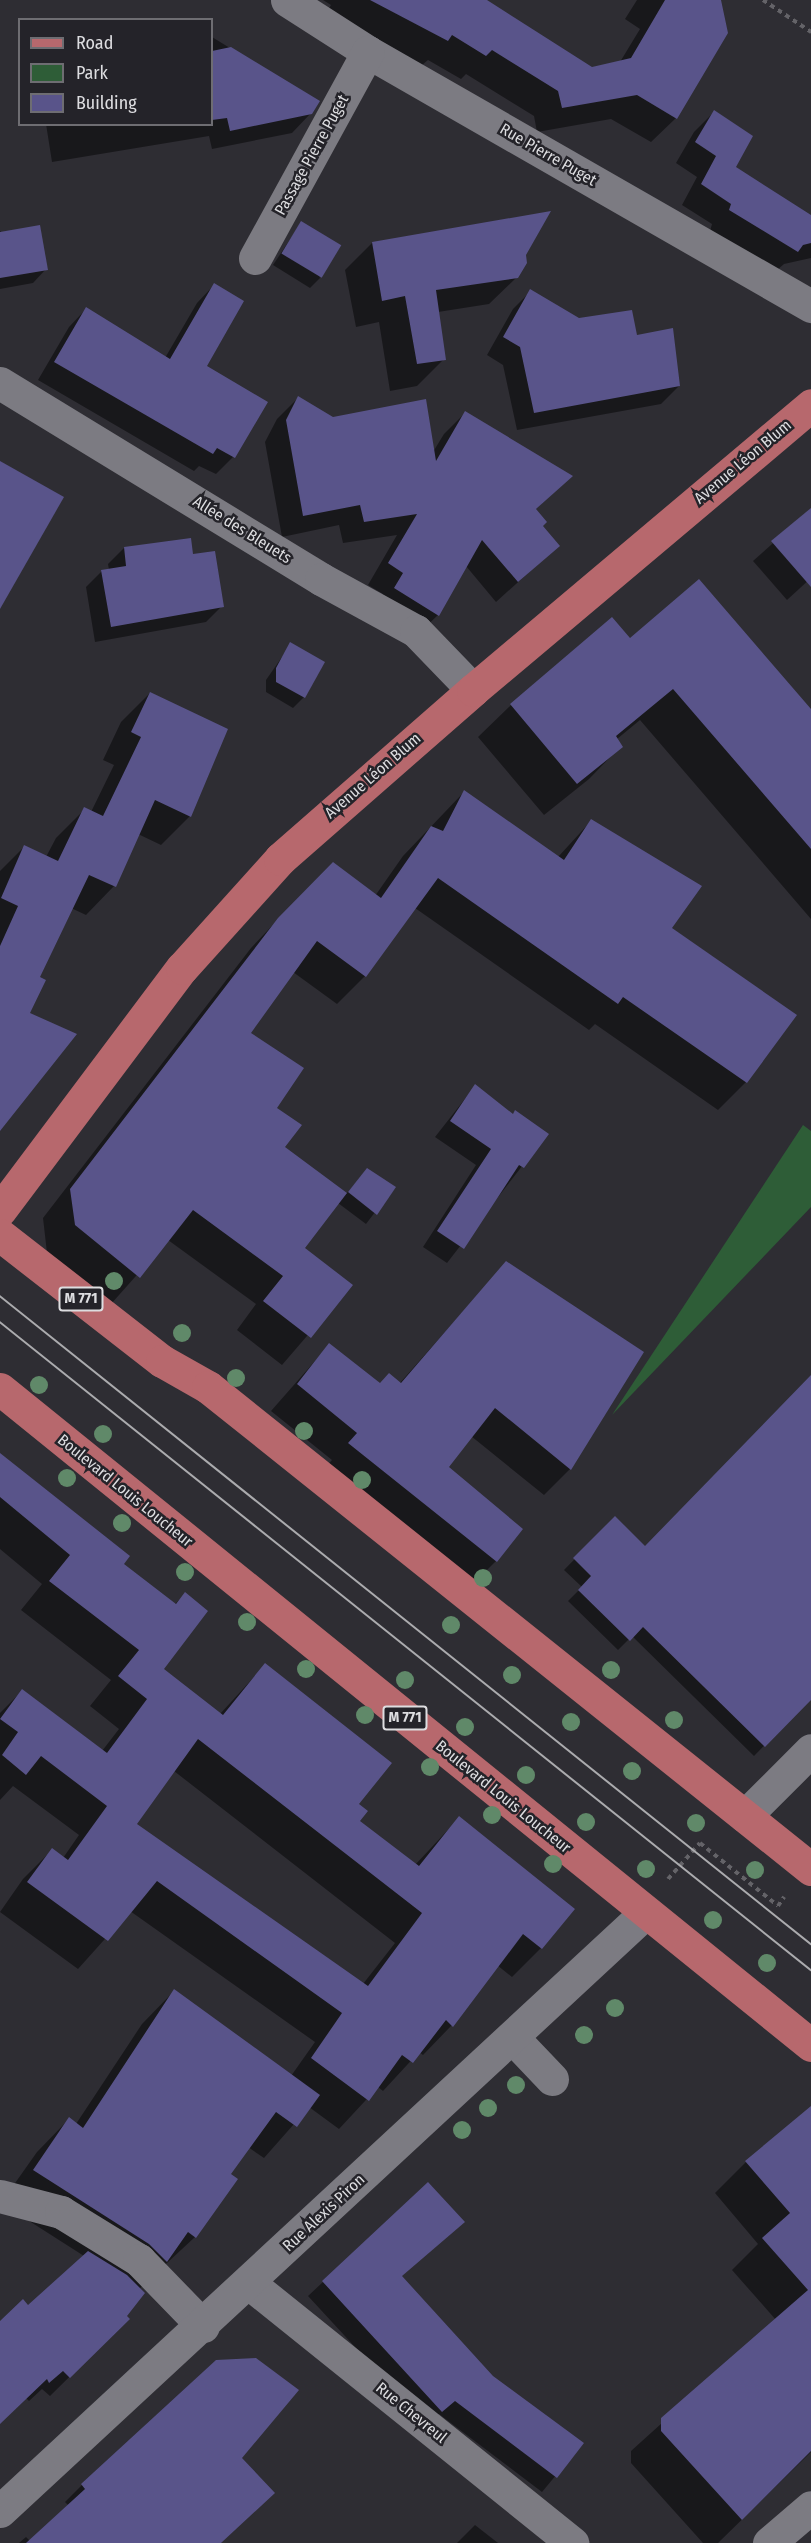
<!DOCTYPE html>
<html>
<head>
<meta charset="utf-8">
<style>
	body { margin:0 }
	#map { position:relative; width:811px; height:2543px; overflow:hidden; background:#2e2d33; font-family:"Fira Sans Condensed",sans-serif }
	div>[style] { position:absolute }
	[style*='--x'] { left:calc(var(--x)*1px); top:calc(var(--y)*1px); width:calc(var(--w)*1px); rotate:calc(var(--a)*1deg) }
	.green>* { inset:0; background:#2e5d37 }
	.shadow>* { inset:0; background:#0007 }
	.building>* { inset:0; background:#59548a; transform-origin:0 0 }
	.path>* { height:4px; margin-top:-2px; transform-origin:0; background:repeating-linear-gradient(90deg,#646368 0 4.5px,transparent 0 9px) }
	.minor>* { height:33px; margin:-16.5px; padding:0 16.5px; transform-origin:16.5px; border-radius:16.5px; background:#7c7b82 }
	.major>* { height:33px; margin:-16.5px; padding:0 16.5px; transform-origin:16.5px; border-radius:16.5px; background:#b7686d }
	.tram>* { height:1.5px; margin:-0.75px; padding:0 0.75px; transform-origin:0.75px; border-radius:0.75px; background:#ababae }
	.trees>* { width:18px; height:18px; margin:-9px; border-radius:50%; background:#608969 }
	span { translate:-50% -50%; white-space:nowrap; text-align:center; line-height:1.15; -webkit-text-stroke:5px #242329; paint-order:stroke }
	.shield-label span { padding:2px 4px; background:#242329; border:2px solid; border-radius:4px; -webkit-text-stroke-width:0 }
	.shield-label { font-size:15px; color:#dddde0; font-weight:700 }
	.street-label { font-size:16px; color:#dddde0 }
	.legend { position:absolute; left:18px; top:18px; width:195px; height:108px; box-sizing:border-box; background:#242329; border:2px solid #6e6d72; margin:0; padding:8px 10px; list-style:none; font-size:18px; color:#dddde0 }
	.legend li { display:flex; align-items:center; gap:12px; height:30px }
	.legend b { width:30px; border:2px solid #6e6d72 }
</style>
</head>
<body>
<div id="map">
	<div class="green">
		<div style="clip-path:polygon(803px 1125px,811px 1131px,811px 1207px,612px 1415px)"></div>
	</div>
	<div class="shadow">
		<div style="clip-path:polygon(323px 0,484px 0,592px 69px,620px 62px,640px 29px,625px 19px,637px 0,719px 0,676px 118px,651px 142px,611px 119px,537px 132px,534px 116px,466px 74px,461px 79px,428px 60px,422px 65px,328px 10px,331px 5px)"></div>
		<div style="clip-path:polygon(212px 37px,318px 102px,311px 113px,292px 133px,212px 149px,209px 136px,52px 162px,46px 124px,212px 124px)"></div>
		<div style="clip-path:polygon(714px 112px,734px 167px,811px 216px,811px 258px,784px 264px,776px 271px,710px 231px,712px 224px,682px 205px,697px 177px,676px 163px,694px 132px)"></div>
		<div style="clip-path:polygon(301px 223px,320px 278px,310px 288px,273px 265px)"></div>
		<div style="clip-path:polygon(0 231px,46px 269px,33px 283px,0 289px)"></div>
		<div style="clip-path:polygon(372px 243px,524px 254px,517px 277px,489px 304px,438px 312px,444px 359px,417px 386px,390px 391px,379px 322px,356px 327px,345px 270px)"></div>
		<div style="clip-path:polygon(214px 285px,205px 367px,233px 457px,216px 474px,199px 466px,194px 471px,38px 380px,69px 327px,86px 309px,165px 358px,197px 303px)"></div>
		<div style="clip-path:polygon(531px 291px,579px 320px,636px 336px,679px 386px,661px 404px,517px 430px,503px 365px,487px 355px,513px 309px)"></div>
		<div style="clip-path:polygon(298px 398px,333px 418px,433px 452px,444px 434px,465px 413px,571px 476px,535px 510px,541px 526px,558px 546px,496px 602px,466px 566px,438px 615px,416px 636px,374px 610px,383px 594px,368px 585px,397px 535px,343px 543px,339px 525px,282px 537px,265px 442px,277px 419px)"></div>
		<div style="clip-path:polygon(811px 509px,811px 578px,787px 600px,753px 561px)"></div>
		<div style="clip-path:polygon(124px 548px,192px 556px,222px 606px,206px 622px,95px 642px,86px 587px,102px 571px,109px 570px,108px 564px)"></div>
		<div style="clip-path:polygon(629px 640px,811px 712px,811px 919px,640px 720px,617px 739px,621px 746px,589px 779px,544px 815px,478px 737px,511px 705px)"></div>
		<div style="clip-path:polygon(291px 644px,304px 697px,293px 708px,266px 692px,266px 680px)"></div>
		<div style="clip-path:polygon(150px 693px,190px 816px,161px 845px,138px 834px,114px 886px,86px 915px,71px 908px,38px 978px,0 1130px,0 871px,24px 847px,46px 857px,56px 838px,85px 809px,91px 812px,114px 765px,103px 760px,121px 722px)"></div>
		<div style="clip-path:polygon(464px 792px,558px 857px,591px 821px,670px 928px,795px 1015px,746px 1082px,718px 1110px,595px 1024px,589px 1030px,415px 908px,365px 976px,337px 1004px,293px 972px,249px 1033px,275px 1109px,283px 1147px,346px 1194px,368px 1170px,394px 1187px,366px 1224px,338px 1203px,303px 1248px,350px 1286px,282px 1365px,237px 1330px,256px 1304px,168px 1240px,111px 1304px,47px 1253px,43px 1218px,251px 948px,305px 891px,375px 896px,403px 856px)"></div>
		<div style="clip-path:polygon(475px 1086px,512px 1115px,547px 1134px,447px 1263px,423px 1247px,476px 1165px,435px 1137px)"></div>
		<div style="clip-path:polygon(506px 1263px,642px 1352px,570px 1469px,544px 1495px,471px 1436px,447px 1467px,496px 1561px,470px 1587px,323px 1470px,332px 1460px,271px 1411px,329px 1345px,380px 1384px,399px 1384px)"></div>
		<div style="clip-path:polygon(811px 1376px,811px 1698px,754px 1756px,632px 1636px,618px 1650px,568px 1601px,582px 1587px,564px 1570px,615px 1518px,645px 1548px)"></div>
		<div style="clip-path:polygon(evenodd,0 1455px,122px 1564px,174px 1605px,185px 1594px,162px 1669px,220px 1714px,265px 1665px,357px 1804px,358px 1822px,415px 1865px,459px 1818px,541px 1948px,512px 1977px,497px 1965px,451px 2026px,423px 2055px,419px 2052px,383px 2091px,378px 2087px,339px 2129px,309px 2107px,264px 2158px,248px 2147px,229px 2174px,236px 2180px,195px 2237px,139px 2289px,125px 2316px,128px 2319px,50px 2396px,42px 2389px,29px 2401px,26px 2398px,0 2422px,0 2323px,28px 2307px,84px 2256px,1px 2203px,37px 2152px,69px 2119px,76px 2124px,142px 2024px,174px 1991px,291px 2076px,315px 2042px,130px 1911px,78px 1969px,0 1912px,23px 1879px,52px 1850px,63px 1858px,79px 1835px,13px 1786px,0 1800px,0 1713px,22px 1691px,102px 1751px,119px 1729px,90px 1706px,111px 1680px,21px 1610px,42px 1584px,0 1549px,0 1455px,174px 1771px,395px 1943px,363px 1984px,135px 1825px,174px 1771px)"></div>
		<div style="clip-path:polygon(811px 2134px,811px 2452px,718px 2543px,703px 2543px,631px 2463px,631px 2451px,776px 2320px,732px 2270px,758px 2244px,715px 2193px,746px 2162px)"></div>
		<div style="clip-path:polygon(401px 2277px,492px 2377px,582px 2444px,542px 2492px,439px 2414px,427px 2425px,308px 2296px,323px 2282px)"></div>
		<div style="clip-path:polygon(216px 2361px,240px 2458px,220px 2543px,19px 2543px,26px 2537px,30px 2541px,69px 2506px,65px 2502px,82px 2485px)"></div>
		<div style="clip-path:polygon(475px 2525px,498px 2543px,457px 2543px)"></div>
	</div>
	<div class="building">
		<div style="clip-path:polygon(370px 0,487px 0,592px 67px,631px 58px,665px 0,721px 0,728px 33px,677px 119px,637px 95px,562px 108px,558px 91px,492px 50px,486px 56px,452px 35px,448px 41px)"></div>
		<div style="clip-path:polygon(231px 47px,320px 101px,312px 114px,230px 131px,227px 118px,212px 120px,212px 51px)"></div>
		<div style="clip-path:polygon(714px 110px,753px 136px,736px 167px,811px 215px,811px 243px,803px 245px,798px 252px,729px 210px,731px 204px,701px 184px,716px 156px,695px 142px)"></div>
		<div style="clip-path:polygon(551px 211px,526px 255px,527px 263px,518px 278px,436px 290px,446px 360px,417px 364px,405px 296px,382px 301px,372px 242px)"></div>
		<div style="left:301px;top:221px;width:47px;height:38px;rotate:31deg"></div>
		<div style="clip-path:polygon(40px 225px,48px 270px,0 278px,0 232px)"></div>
		<div style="clip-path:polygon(214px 283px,244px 301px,207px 366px,268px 402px,235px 458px,217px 448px,213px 454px,54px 362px,86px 307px,170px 359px)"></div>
		<div style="clip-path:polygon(530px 289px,579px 318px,632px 310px,637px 335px,673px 328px,680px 386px,534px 413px,520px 347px,503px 337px)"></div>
		<div style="clip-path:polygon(298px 396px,333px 417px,426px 399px,436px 461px,465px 411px,573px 476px,536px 509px,547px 522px,543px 526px,560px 546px,518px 582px,482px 540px,439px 616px,394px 588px,403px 573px,388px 563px,417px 514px,364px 522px,360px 505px,303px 516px,286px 420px)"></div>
		<div style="clip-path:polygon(0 461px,64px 497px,0 609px)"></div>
		<div style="clip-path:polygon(811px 508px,811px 587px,771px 541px)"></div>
		<div style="clip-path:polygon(191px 538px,193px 554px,215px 551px,224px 607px,111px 627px,101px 570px,126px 566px,124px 547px)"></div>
		<div style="clip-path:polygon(699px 579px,811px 709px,811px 849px,673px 689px,616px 736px,623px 747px,577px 784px,510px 704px,612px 617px,630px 638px)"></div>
		<div style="clip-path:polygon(290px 642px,325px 662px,305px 698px,276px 682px,276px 668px)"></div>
		<div style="clip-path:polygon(150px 692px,228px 729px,191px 817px,155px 800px,116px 887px,89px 875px,40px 977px,46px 980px,30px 1013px,77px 1034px,0 1131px,0 946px,18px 906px,1px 898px,24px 845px,58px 861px,84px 807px,103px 816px,141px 737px,131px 732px)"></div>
		<div style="clip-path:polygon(464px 790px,564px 860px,591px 819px,702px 886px,672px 928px,797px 1015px,747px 1083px,623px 997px,618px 1004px,438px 878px,366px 977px,317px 941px,251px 1033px,304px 1068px,277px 1108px,302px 1125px,285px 1147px,347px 1193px,305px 1248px,353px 1285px,311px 1338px,263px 1301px,283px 1276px,193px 1210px,140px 1278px,75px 1225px,70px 1189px,278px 918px,333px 862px,381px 898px,431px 826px,443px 831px)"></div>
		<div style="clip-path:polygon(475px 1084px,513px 1114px,515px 1110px,549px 1134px,524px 1168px,519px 1165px,464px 1249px,437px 1231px,491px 1149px,450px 1121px)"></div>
		<div style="clip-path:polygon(367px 1168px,396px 1187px,377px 1215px,348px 1192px)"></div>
		<div style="clip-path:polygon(506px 1261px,644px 1352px,571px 1470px,495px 1408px,449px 1467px,523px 1529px,497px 1562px,348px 1443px,357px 1433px,297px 1384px,329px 1343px,380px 1383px,389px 1373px,401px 1383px)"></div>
		<div style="clip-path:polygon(811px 1375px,811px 1700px,765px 1747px,643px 1627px,630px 1641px,578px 1590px,591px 1576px,573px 1558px,615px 1516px,645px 1546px)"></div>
		<div style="clip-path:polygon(evenodd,0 1453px,130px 1556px,124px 1564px,176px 1604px,185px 1592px,208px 1611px,164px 1669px,223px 1715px,265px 1663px,392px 1763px,359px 1804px,368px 1811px,360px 1821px,419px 1866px,459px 1816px,575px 1909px,542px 1949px,523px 1934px,453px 2027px,446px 2020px,413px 2063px,402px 2055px,369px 2101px,311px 2058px,342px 2013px,157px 1881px,108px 1941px,27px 1882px,52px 1848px,68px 1860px,107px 1806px,41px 1756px,26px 1775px,2px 1755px,18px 1732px,0 1719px,22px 1689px,107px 1753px,147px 1699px,118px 1676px,139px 1650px,49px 1581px,70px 1555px,0 1497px,0 1453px,198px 1739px,422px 1913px,368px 1986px,137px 1824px,198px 1739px)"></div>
		<div style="clip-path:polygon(174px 1989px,320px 2095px,297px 2127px,276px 2112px,231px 2174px,238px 2179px,196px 2238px,188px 2232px,167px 2262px,149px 2244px,33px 2170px,69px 2117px,83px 2128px)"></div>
		<div style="clip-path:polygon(811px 2106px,811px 2451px,742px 2520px,661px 2431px,661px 2418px,808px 2290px,762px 2238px,790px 2213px,745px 2161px)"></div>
		<div style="clip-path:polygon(428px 2182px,465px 2222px,402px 2276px,493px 2376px,584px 2443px,557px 2478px,455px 2401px,442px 2412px,322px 2281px)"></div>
		<div style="clip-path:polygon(88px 2251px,127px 2275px,145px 2293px,127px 2316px,130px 2319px,70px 2378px,63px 2371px,49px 2383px,47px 2379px,0 2424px,0 2321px,23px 2299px,28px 2305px)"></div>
		<div style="clip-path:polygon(256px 2358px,299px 2390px,242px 2458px,275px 2493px,221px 2543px,26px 2543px,85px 2489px,81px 2484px,216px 2360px)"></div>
	</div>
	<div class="path">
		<div style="--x:763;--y:0;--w:58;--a:33.7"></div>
		<div style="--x:668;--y:1879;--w:48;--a:-48.4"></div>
		<div style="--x:700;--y:1843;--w:100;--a:38.9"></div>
		<div style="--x:778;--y:1906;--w:11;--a:-56"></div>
	</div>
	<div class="minor">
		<div style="--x:287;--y:0;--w:96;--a:32.7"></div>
		<div style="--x:368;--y:52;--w:511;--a:29.83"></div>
		<div style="--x:255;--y:258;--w:235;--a:-61.3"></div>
		<div style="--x:0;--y:383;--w:376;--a:31.4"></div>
		<div style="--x:321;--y:579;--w:108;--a:28.7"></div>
		<div style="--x:416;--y:631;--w:82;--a:46"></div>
		<div style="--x:745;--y:1816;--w:93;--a:-45"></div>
		<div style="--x:512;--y:2037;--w:58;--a:46.4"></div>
		<div style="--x:0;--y:2196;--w:63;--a:14.7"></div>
		<div style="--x:61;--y:2212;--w:92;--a:31.6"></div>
		<div style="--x:139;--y:2260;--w:92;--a:45.9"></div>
		<div style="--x:249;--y:2283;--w:415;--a:38.8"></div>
		<div style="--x:0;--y:2511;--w:880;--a:-42.83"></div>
		<div style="--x:769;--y:2543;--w:55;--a:-40.6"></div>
	</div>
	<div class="major">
		<div style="--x:0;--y:1210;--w:303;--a:-53.1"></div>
		<div style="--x:182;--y:968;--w:147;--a:-48"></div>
		<div style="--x:280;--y:859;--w:257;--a:-41.2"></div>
		<div style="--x:473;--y:690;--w:442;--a:-40.1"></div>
		<div style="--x:0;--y:1235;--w:205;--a:37.9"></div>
		<div style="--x:162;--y:1361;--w:53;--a:29.5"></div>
		<div style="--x:208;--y:1387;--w:772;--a:38.64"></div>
		<div style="--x:0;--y:1389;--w:1043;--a:38.97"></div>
	</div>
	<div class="tram">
		<div style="--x:0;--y:1296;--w:1038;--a:38.63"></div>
		<div style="--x:0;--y:1322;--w:1038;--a:38.63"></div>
	</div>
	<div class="trees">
		<div style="left:114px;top:1281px"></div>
		<div style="left:182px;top:1333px"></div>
		<div style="left:236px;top:1378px"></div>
		<div style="left:39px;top:1385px"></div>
		<div style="left:304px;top:1431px"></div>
		<div style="left:103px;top:1434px"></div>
		<div style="left:67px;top:1478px"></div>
		<div style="left:362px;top:1480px"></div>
		<div style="left:122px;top:1523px"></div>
		<div style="left:185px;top:1572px"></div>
		<div style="left:483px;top:1578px"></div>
		<div style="left:247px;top:1622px"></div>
		<div style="left:451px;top:1625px"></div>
		<div style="left:306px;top:1669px"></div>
		<div style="left:611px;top:1670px"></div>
		<div style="left:512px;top:1675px"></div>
		<div style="left:405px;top:1680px"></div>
		<div style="left:365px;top:1715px"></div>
		<div style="left:674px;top:1720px"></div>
		<div style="left:571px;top:1722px"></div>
		<div style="left:465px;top:1727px"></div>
		<div style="left:430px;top:1767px"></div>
		<div style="left:632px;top:1771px"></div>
		<div style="left:526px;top:1775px"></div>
		<div style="left:492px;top:1815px"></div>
		<div style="left:586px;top:1822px"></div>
		<div style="left:696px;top:1823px"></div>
		<div style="left:553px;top:1864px"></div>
		<div style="left:646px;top:1869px"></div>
		<div style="left:755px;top:1870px"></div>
		<div style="left:713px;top:1920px"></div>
		<div style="left:767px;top:1963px"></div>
		<div style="left:615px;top:2008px"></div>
		<div style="left:584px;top:2035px"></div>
		<div style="left:516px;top:2085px"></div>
		<div style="left:488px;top:2108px"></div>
		<div style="left:462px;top:2130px"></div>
	</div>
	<div class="shield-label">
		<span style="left:81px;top:1299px">M 771</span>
		<span style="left:405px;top:1718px">M 771</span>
	</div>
	<div class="street-label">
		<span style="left:312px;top:155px;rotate:-61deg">Passage Pierre Puget</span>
		<span style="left:548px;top:155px;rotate:30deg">Rue Pierre Puget</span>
		<span style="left:743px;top:462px;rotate:-40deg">Avenue Léon Blum</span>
		<span style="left:242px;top:530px;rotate:32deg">Allée des Bleuets</span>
		<span style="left:373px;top:776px;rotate:-41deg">Avenue Léon Blum</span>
		<span style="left:125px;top:1491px;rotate:39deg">Boulevard Louis Loucheur</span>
		<span style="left:503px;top:1797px;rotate:39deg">Boulevard Louis Loucheur</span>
		<span style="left:324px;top:2213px;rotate:-43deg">Rue Alexis Piron</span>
		<span style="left:411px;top:2413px;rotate:39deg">Rue Chevreul</span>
	</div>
	<ul class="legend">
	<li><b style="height:8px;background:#b7686d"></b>Road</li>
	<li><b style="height:16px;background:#2e5d37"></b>Park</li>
	<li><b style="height:16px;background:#59548a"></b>Building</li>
	</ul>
</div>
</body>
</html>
